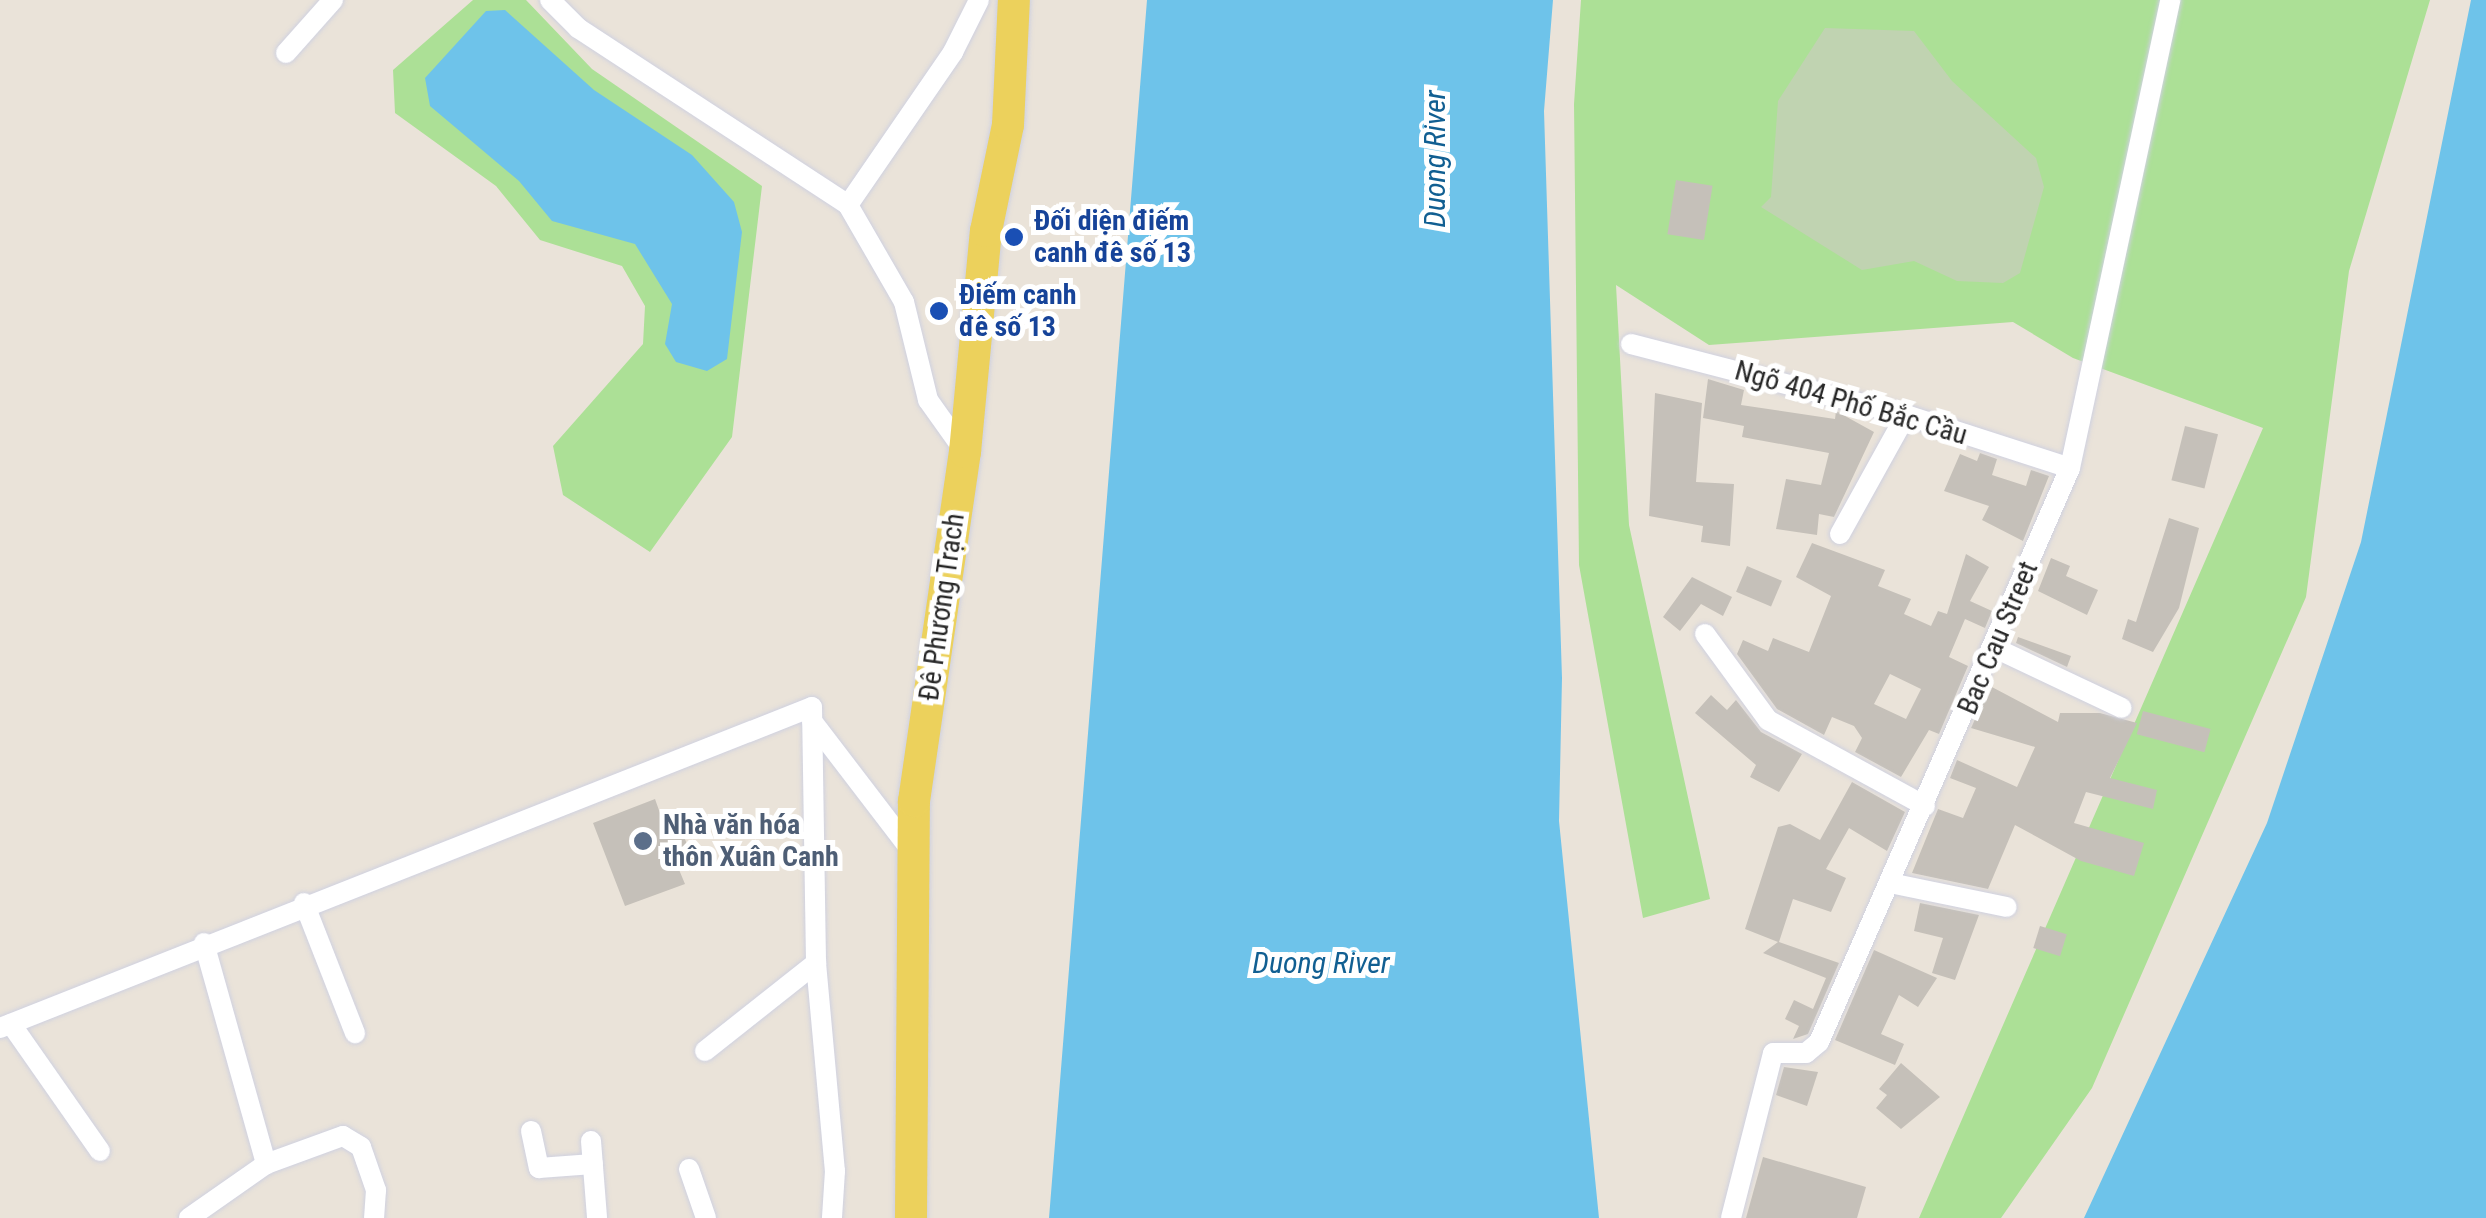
<!DOCTYPE html>
<html>
<head>
<meta charset="utf-8">
<style>
	body { margin:0 }
	#map { position:relative; width:2486px; height:1218px; overflow:hidden; background:#eae3d9; font-family:"Roboto Condensed",sans-serif }
	div>[style] { position:absolute }
	[style*='--x'] { left:calc(var(--x)*1px); top:calc(var(--y)*1px); width:calc(var(--w)*1px); rotate:calc(var(--a)*1deg) }
	.green>* { inset:0; background:#ace096 }
	.cemetery>* { inset:0; background:#c0d3b1 }
	.water>* { inset:0; background:#6ec3ea }
	.building>* { inset:0; background:#c5c0b9; transform-origin:0 0 }
	.roads { filter:drop-shadow(0 0 2px #cfd1e0) drop-shadow(0 0 2px #cfd1e0) }
	.street>* { height:20px; margin:-10px; padding:0 10px; transform-origin:10px; border-radius:10px; background:#fff }
	.primary>* { height:32px; margin:-16px; padding:0 16px; transform-origin:16px; border-radius:16px; background:#ecd15c }
	.dots>* { width:28px; height:28px; translate:-50% -50%; box-sizing:border-box; border:5px solid #fff; border-radius:50% }
	span { translate:-50% -50%; white-space:nowrap; text-align:center; line-height:1.15; -webkit-text-stroke:10px #fff; paint-order:stroke }
	.transit-label { font-size:28px; color:#164399; font-weight:700 }
	.left { translate:0 -50%; text-align:left }
	.street-label { font-size:28px; color:#272727 }
	.service-label { font-size:28px; color:#4e5e75; font-weight:700 }
	.water-label { font-size:30px; color:#115f92; font-style:italic }
</style>
</head>
<body>
<div id="map">
	<div class="green">
		<div style="clip-path:polygon(473px 0,526px 0,592px 69px,762px 186px,732px 437px,650px 552px,563px 495px,553px 446px,643px 344px,645px 306px,622px 266px,540px 240px,496px 186px,395px 113px,393px 70px)"></div>
		<div style="clip-path:polygon(1581px 0,2430px 0,2349px 271px,2306px 597px,2092px 1088px,2001px 1218px,1919px 1218px,2263px 428px,2073px 358px,2013px 322px,1709px 345px,1616px 285px,1629px 525px,1710px 899px,1643px 918px,1579px 565px,1574px 104px)"></div>
	</div>
	<div class="cemetery">
		<div style="clip-path:polygon(1825px 28px,1914px 31px,1952px 81px,2036px 158px,2044px 187px,2020px 273px,2003px 283px,1957px 281px,1914px 261px,1862px 270px,1761px 207px,1771px 197px,1778px 101px)"></div>
	</div>
	<div class="water">
		<div style="clip-path:polygon(1147px 0,1553px 0,1544px 111px,1562px 678px,1559px 821px,1599px 1218px,1049px 1218px)"></div>
		<div style="clip-path:polygon(2471px 0,2486px 0,2486px 1218px,2084px 1218px,2267px 823px,2361px 542px)"></div>
		<div style="clip-path:polygon(505px 10px,594px 90px,692px 155px,734px 202px,742px 232px,727px 359px,707px 371px,676px 362px,665px 344px,672px 304px,635px 244px,552px 221px,519px 181px,430px 106px,425px 78px,486px 11px)"></div>
	</div>
	<div class="building">
		<div style="left:1676px;top:180px;width:37px;height:55px;rotate:9deg"></div>
		<div style="clip-path:polygon(1708px 379px,1744px 390px,1741px 405px,1835px 419px,1836px 411px,1874px 432px,1834px 517px,1819px 514px,1817px 535px,1776px 529px,1786px 479px,1821px 485px,1829px 453px,1742px 437px,1744px 426px,1703px 418px)"></div>
		<div style="clip-path:polygon(1655px 393px,1702px 403px,1696px 482px,1734px 484px,1730px 546px,1701px 542px,1703px 526px,1649px 516px)"></div>
		<div style="left:2185px;top:426px;width:34px;height:56px;rotate:14deg"></div>
		<div style="clip-path:polygon(1980px 453px,1997px 459px,1992px 475px,2026px 486px,2031px 470px,2049px 476px,2023px 541px,1982px 520px,1989px 506px,1944px 491px,1960px 454px,1977px 461px)"></div>
		<div style="clip-path:polygon(2169px 518px,2199px 528px,2179px 608px,2153px 652px,2122px 639px,2128px 619px,2136px 622px)"></div>
		<div style="clip-path:polygon(evenodd,1812px 543px,1885px 570px,1878px 586px,1911px 599px,1904px 614px,1931px 626px,1938px 611px,1947px 614px,1966px 554px,1989px 567px,1970px 601px,1992px 611px,1985px 628px,1965px 619px,1949px 657px,1968px 666px,1939px 734px,1929px 730px,1901px 777px,1855px 752px,1862px 738px,1854px 726px,1832px 717px,1824px 735px,1777px 709px,1737px 654px,1743px 640px,1768px 651px,1773px 638px,1809px 652px,1831px 596px,1796px 577px,1812px 543px,1890px 674px,1921px 689px,1906px 719px,1874px 704px,1890px 674px)"></div>
		<div style="clip-path:polygon(2051px 558px,2070px 566px,2066px 576px,2098px 590px,2087px 615px,2038px 591px)"></div>
		<div style="left:1747px;top:566px;width:38px;height:28px;rotate:23deg"></div>
		<div style="clip-path:polygon(1692px 577px,1732px 597px,1723px 616px,1701px 604px,1680px 631px,1663px 617px)"></div>
		<div style="clip-path:polygon(2018px 637px,2071px 656px,2067px 667px,2016px 643px)"></div>
		<div style="clip-path:polygon(1990px 686px,2058px 722px,2060px 713px,2100px 713px,2137px 723px,2110px 778px,2157px 790px,2153px 809px,2086px 792px,2074px 823px,2144px 843px,2134px 876px,2081px 861px,2015px 825px,1988px 889px,1912px 873px,1938px 809px,1963px 818px,1976px 788px,1950px 778px,1957px 760px,2017px 787px,2035px 747px,1971px 728px)"></div>
		<div style="clip-path:polygon(1711px 695px,1727px 710px,1736px 700px,1761px 732px,1802px 754px,1779px 792px,1750px 777px,1756px 765px,1695px 713px)"></div>
		<div style="left:2143px;top:711px;width:70px;height:24px;rotate:15deg"></div>
		<div style="clip-path:polygon(1852px 782px,1905px 812px,1887px 851px,1849px 828px,1826px 869px,1846px 878px,1831px 912px,1793px 899px,1779px 942px,1839px 963px,1808px 1034px,1793px 1039px,1799px 1026px,1785px 1019px,1794px 1000px,1813px 1009px,1826px 978px,1763px 953px,1778px 942px,1745px 929px,1778px 827px,1790px 824px,1820px 840px)"></div>
		<div style="clip-path:polygon(655px 799px,665px 827px,678px 822px,691px 854px,675px 860px,685px 884px,625px 906px,593px 823px)"></div>
		<div style="clip-path:polygon(1920px 903px,1979px 915px,1955px 980px,1932px 973px,1943px 938px,1914px 931px)"></div>
		<div style="left:2040px;top:926px;width:28px;height:23px;rotate:17deg"></div>
		<div style="clip-path:polygon(1874px 950px,1937px 978px,1918px 1007px,1899px 995px,1881px 1034px,1904px 1044px,1895px 1065px,1835px 1040px)"></div>
		<div style="clip-path:polygon(1901px 1063px,1940px 1097px,1901px 1129px,1876px 1108px,1887px 1095px,1879px 1089px)"></div>
		<div style="clip-path:polygon(1784px 1067px,1818px 1072px,1807px 1106px,1776px 1095px)"></div>
		<div style="clip-path:polygon(1763px 1157px,1866px 1187px,1857px 1218px,1746px 1218px)"></div>
	</div>
	<div class="roads">
		<div class="street">
			<div style="--x:550;--y:0;--w:40;--a:45"></div>
			<div style="--x:578;--y:28;--w:323;--a:33.2"></div>
			<div style="--x:848;--y:205;--w:112;--a:60"></div>
			<div style="--x:904;--y:302;--w:101;--a:76.2"></div>
			<div style="--x:928;--y:400;--w:64;--a:54.6"></div>
			<div style="--x:286;--y:53;--w:71;--a:-48.4"></div>
			<div style="--x:848;--y:205;--w:186;--a:-55.5"></div>
			<div style="--x:953;--y:52;--w:58;--a:-63.4"></div>
			<div style="--x:1631;--y:344;--w:284;--a:14.5"></div>
			<div style="--x:1906;--y:415;--w:172;--a:17.9"></div>
			<div style="--x:1840;--y:534;--w:136;--a:-61"></div>
			<div style="--x:1705;--y:634;--w:107;--a:53.8"></div>
			<div style="--x:1768;--y:720;--w:179;--a:28.7"></div>
			<div style="--x:1995;--y:648;--w:140;--a:25.3"></div>
			<div style="--x:812;--y:721;--w:165;--a:52.6"></div>
			<div style="--x:1890;--y:883;--w:119;--a:11.6"></div>
			<div style="--x:304;--y:903;--w:140;--a:68.6"></div>
			<div style="--x:204;--y:943;--w:230;--a:74.3"></div>
			<div style="--x:266;--y:1164;--w:82;--a:-20"></div>
			<div style="--x:343;--y:1136;--w:21;--a:31"></div>
			<div style="--x:361;--y:1147;--w:46;--a:70.8"></div>
			<div style="--x:376;--y:1190;--w:28;--a:94"></div>
			<div style="--x:11;--y:1024;--w:155;--a:55"></div>
			<div style="--x:0;--y:1028;--w:873;--a:-21.57"></div>
			<div style="--x:812;--y:707;--w:256;--a:89.1"></div>
			<div style="--x:816;--y:963;--w:209;--a:84.8"></div>
			<div style="--x:835;--y:1171;--w:47;--a:93.7"></div>
			<div style="--x:705;--y:1051;--w:142;--a:-38.4"></div>
			<div style="--x:531;--y:1131;--w:38;--a:78"></div>
			<div style="--x:539;--y:1168;--w:54;--a:-4.2"></div>
			<div style="--x:591;--y:1141;--w:77;--a:85.5"></div>
			<div style="--x:689;--y:1169;--w:52;--a:70.9"></div>
			<div style="--x:189;--y:1218;--w:94;--a:-35"></div>
			<div style="--x:1731;--y:1218;--w:170;--a:-75.7"></div>
			<div style="--x:1773;--y:1053;--w:33;--a:0"></div>
			<div style="--x:1806;--y:1053;--w:17;--a:-40"></div>
			<div style="--x:1819;--y:1042;--w:626;--a:-66.38"></div>
			<div style="--x:2070;--y:468;--w:479;--a:-77.9"></div>
		</div>
		<div class="primary">
			<div style="--x:911;--y:1218;--w:417;--a:-89.6"></div>
			<div style="--x:914;--y:801;--w:353;--a:-81.7"></div>
			<div style="--x:965;--y:452;--w:222;--a:-84.6"></div>
			<div style="--x:986;--y:231;--w:108;--a:-78.3"></div>
			<div style="--x:1008;--y:125;--w:125;--a:-87.3"></div>
		</div>
	</div>
	<div class="dots">
		<div style="left:1014px;top:237px;background:#1a4fb4"></div>
		<div style="left:939px;top:311px;background:#1a4fb4"></div>
		<div style="left:643px;top:841px;background:#5c6f8a"></div>
	</div>
	<div class="transit-label">
		<span class="left" style="left:1034px;top:237px">Đối diện điếm<br>canh đê số 13</span>
		<span class="left" style="left:959px;top:311px">Điếm canh<br>đê số 13</span>
	</div>
	<div class="street-label">
		<span style="left:1851px;top:403px;rotate:16deg">Ngõ 404 Phố Bắc Cầu</span>
		<span style="left:942px;top:607px;rotate:-82deg">Đê Phương Trạch</span>
		<span style="left:1998px;top:638px;rotate:-67deg">Bac Cau Street</span>
	</div>
	<div class="service-label">
		<span class="left" style="left:663px;top:841px">Nhà văn hóa<br>thôn Xuân Canh</span>
	</div>
	<div class="water-label">
		<span style="left:1435px;top:159px;rotate:-90deg">Duong River</span>
		<span style="left:1321px;top:963px">Duong River</span>
	</div>
</div>
</body>
</html>
